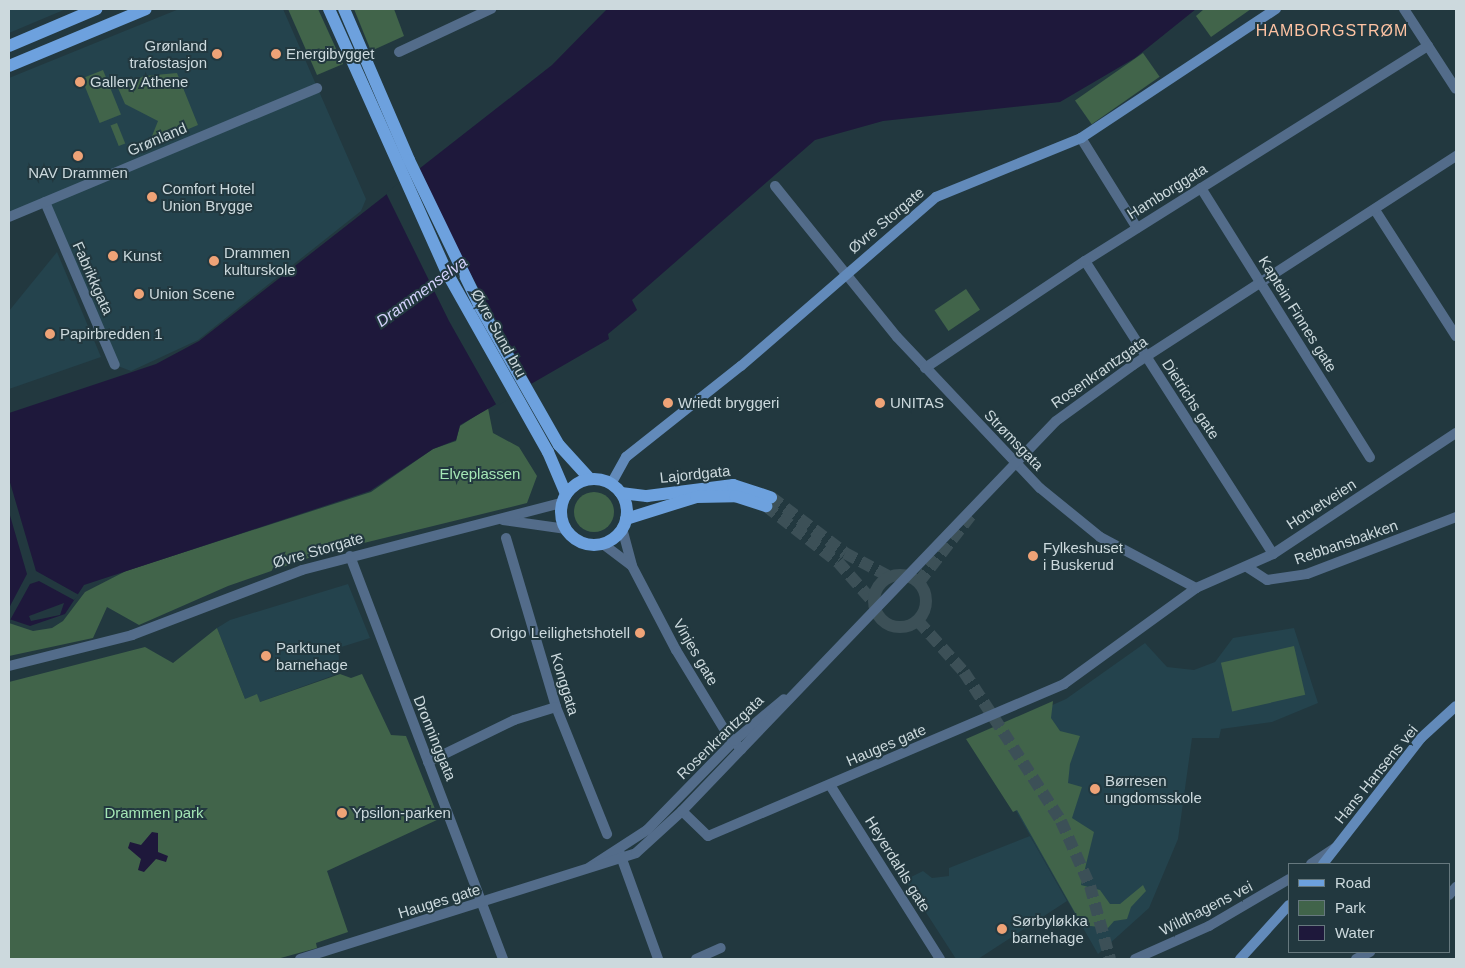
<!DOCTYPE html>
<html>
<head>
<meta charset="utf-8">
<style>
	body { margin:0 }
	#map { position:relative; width:1465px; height:968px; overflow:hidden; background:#22383f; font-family:Arial,sans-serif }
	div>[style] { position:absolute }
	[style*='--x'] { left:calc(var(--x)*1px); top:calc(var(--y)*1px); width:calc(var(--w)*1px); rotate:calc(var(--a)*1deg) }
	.built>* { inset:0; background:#24434d }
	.green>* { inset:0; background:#41644a; transform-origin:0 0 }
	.round { border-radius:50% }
	.water>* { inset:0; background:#1e183b }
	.pier>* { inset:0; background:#22383f }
	.primary-tunnel>* { height:12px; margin-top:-6px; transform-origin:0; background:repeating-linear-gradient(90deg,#3c5057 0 12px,transparent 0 18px) }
	.primary-tunnel>.ring { margin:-6px; padding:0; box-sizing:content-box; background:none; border:12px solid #3c5057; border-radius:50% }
	.minor>* { height:10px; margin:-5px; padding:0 5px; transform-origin:5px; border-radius:5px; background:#536c8a }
	.tertiary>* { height:10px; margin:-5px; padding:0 5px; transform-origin:5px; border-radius:5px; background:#536c8a }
	.secondary>* { height:10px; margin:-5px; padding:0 5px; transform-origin:5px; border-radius:5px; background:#628aba }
	.primary>* { height:12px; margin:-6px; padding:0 6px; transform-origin:6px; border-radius:6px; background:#6da1de }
	.primary>.ring { margin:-6px; padding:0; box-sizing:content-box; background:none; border:12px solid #6da1de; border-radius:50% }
	.dots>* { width:14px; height:14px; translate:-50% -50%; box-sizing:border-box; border:2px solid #22383f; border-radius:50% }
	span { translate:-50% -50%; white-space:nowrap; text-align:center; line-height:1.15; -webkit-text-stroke:4px #22383f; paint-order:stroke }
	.poi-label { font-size:15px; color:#ccd9dd }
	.right { translate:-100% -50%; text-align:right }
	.left { translate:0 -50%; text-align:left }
	.street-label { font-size:15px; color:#ccd9dd }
	.park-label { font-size:15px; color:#a4e6b5 }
	.neighbourhood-label { font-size:16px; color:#fec3a3; letter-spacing:1px }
	.water-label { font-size:16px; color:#d3d1fb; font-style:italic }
	.frame { position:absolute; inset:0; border:10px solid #ccd9dd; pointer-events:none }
	.legend { position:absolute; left:1288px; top:863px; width:162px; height:90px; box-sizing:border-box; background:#22383f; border:1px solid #66787e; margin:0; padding:6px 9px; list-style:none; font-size:15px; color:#ccd9dd }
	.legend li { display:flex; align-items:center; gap:10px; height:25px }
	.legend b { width:25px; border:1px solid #66787e }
</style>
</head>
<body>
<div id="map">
	<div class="built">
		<div style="clip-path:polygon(9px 9px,66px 9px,9px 33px)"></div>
		<div style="clip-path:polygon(179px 9px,283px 9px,366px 199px,361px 211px,198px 340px,131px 371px,115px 365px,45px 203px,9px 217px,9px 78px)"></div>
		<div style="clip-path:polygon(57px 252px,101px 357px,9px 389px,9px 311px)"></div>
		<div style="clip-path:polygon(348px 584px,370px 638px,338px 648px,340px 673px,260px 702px,245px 699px,217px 628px,230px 620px)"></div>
		<div style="clip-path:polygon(1294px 628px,1318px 703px,1272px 722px,1221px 729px,1219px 738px,1192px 738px,1178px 839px,1149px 908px,1098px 954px,975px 739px,1066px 699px,1145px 643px,1167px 667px,1194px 670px,1215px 662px,1233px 638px)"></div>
		<div style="clip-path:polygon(1030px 836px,1067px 901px,978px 959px,956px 959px,905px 880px,923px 871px,932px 878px,949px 876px,949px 868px)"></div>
	</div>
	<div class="green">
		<div style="clip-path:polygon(288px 9px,318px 9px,343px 64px,317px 75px)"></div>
		<div style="clip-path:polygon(354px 9px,394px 9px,404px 36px,371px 51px)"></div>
		<div style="clip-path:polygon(1204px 9px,1251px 9px,1211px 37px,1196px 16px)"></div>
		<div style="left:1143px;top:53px;width:29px;height:83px;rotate:55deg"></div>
		<div style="left:103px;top:70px;width:48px;height:23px;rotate:68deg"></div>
		<div style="clip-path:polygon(177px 73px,198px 125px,148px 146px,158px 121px,125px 104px,118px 88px,144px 76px)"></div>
		<div style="left:117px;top:123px;width:22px;height:7px;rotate:68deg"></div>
		<div style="left:966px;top:289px;width:25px;height:38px;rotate:56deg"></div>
		<div style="clip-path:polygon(488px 408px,493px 433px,519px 447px,537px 476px,527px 503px,323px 553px,228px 586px,139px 625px,107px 607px,93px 638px,9px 656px,9px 623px,33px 631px,52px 628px,63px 621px,85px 592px,126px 571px,371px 492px,433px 449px,456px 441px,460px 426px)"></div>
		<div class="round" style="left:574px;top:492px;width:40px;height:40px"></div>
		<div style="clip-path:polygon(217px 628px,245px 699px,257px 694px,260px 702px,340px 674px,351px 678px,362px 674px,391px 735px,406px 736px,439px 819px,327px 871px,348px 932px,316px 943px,317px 948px,277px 959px,9px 959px,9px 682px,145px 647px,173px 663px)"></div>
		<div style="left:1294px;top:646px;width:50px;height:75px;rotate:77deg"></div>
		<div style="clip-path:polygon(1053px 701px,1051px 718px,1060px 731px,1080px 736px,1070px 764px,1068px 783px,1082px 787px,1072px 818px,1094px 832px,1081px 885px,1100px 890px,1110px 904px,1120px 904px,1143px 885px,1146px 891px,1131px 907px,1127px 919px,1114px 921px,1108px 928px,1082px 925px,1017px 810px,1013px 812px,966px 739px)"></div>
	</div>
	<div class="water">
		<div style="clip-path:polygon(607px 9px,1196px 9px,1135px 58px,1060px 102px,883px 121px,815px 140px,632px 300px,637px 310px,608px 334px,609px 339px,460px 425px,456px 440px,433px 449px,370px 491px,84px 585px,65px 614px,30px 626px,9px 619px,9px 413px,156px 364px,199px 341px,552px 65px)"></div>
		<div style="clip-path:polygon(152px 832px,158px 833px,158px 852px,168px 856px,166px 862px,156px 859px,144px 872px,138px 870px,141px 859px,128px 848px,130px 842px,141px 845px)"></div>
	</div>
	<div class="pier">
		<div style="clip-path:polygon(419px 167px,463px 260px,532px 385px,497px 406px,449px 321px,386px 193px)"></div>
		<div style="clip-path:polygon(9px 479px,36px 571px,79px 595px,74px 600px,39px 581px,30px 584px,9px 622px,9px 608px,27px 574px,9px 512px)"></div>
		<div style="clip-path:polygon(64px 603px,60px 615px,31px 621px,29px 616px)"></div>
	</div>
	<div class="primary-tunnel">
		<div style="--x:771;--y:497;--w:93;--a:37.1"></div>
		<div style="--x:845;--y:553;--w:51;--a:28.1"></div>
		<div style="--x:766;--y:506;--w:91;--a:37.9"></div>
		<div style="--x:838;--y:562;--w:55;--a:48.7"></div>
		<div class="ring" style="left:874px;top:575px;width:40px;height:40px"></div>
		<div style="--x:919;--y:582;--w:85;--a:-52.2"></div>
		<div style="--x:918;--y:621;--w:69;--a:48"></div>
		<div style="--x:964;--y:672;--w:178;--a:56.9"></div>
		<div style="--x:1061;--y:821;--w:71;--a:66"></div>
		<div style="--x:1090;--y:886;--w:76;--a:74.7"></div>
	</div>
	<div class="minor">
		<div style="--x:1404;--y:9;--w:95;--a:57"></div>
		<div style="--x:399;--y:52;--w:102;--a:-25.1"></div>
		<div style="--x:1081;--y:138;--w:106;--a:58.1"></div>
		<div style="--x:775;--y:186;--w:194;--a:51.1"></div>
		<div style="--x:897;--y:337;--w:208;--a:46.6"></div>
		<div style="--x:1040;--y:488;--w:77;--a:39.2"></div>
		<div style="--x:1100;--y:537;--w:109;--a:28"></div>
		<div style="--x:1201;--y:188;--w:318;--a:57.9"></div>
		<div style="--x:45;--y:202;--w:177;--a:66.8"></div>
		<div style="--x:1375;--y:210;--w:150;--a:57.3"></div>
		<div style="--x:9;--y:217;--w:334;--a:-22.7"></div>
		<div style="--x:1085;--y:261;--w:348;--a:57.3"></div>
		<div style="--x:925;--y:368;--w:192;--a:-33.8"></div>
		<div style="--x:1085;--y:261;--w:405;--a:-32.1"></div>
		<div style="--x:622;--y:528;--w:39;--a:75"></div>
		<div style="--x:632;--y:566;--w:95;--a:62.4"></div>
		<div style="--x:676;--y:650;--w:98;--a:58.7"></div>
		<div style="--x:727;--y:734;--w:21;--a:47"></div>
		<div style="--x:506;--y:538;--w:176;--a:73.5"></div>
		<div style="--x:556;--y:707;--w:137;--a:68.1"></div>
		<div style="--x:603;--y:544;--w:36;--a:37"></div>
		<div style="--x:350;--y:556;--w:431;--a:69.2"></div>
		<div style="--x:1247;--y:567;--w:24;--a:33"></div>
		<div style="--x:1267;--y:580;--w:40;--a:-8.5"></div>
		<div style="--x:1307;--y:574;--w:160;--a:-20.9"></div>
		<div style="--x:428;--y:762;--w:96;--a:-26"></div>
		<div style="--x:514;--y:720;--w:44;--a:-17.2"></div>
		<div style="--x:830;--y:785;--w:206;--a:57.7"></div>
		<div style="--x:682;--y:811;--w:36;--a:44"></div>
		<div style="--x:708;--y:836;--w:387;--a:-23.1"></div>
		<div style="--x:1064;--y:684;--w:163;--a:-36"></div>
		<div style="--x:1196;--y:588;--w:84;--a:-23.8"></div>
		<div style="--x:1273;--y:554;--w:219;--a:-33.5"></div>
		<div style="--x:619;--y:851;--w:115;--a:70.1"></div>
		<div style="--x:1311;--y:864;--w:29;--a:-34"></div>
		<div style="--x:1449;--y:895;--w:11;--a:-49"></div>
		<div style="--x:696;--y:959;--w:27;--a:-24"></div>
		<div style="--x:1135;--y:959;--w:81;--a:-24"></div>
		<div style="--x:1209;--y:926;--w:93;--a:-30.4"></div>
		<div style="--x:1356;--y:959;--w:16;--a:-27"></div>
	</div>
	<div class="tertiary">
		<div style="--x:503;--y:520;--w:64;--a:8.1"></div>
		<div style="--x:9;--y:666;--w:127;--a:-14.1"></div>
		<div style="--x:132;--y:635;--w:182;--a:-20.9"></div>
		<div style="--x:302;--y:570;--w:268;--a:-14.5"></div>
		<div style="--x:590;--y:867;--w:68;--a:-33"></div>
		<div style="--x:647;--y:830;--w:124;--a:-45.7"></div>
		<div style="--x:734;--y:741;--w:65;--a:-40"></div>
		<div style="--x:300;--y:959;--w:352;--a:-17.5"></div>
		<div style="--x:636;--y:853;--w:62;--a:-42.4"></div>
		<div style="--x:682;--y:811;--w:540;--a:-46.2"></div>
		<div style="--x:1056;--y:421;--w:95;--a:-36"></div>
		<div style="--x:1133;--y:365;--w:385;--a:-32.9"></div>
	</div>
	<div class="secondary">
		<div style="--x:611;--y:484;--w:31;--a:-61"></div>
		<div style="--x:626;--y:457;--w:147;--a:-38.4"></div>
		<div style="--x:741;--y:366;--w:258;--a:-40.9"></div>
		<div style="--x:936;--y:197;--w:157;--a:-22.1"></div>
		<div style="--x:1081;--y:138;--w:234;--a:-33.5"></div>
		<div style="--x:1323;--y:864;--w:160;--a:-52.1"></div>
		<div style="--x:1421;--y:738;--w:47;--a:-42.4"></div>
		<div style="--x:1240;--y:959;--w:73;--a:-47.8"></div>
	</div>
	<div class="primary">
		<div style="--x:329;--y:9;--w:287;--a:65.9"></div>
		<div style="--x:446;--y:271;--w:208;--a:60.6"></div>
		<div style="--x:548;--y:452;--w:46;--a:66.8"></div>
		<div style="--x:344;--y:9;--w:164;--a:66.7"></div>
		<div style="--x:409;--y:160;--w:161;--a:64.2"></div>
		<div style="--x:479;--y:305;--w:161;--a:60.3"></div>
		<div style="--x:559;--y:445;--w:45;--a:47.7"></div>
		<div style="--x:9;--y:46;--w:95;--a:-23"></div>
		<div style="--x:9;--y:66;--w:148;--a:-22.6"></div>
		<div class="ring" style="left:561px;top:479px;width:54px;height:54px"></div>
		<div style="--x:621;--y:493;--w:26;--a:7"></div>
		<div style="--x:647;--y:496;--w:87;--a:-7.3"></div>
		<div style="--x:733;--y:485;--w:40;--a:18"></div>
		<div style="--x:626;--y:519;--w:73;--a:-17.4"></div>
		<div style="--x:696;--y:497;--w:39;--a:-1"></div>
		<div style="--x:735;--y:496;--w:33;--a:18"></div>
	</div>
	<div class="dots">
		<div style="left:217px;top:54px;background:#efa377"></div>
		<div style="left:276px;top:54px;background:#efa377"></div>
		<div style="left:80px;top:82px;background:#efa377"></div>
		<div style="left:78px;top:156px;background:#efa377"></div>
		<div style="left:152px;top:197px;background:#efa377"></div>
		<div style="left:113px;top:256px;background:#efa377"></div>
		<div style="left:214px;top:261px;background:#efa377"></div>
		<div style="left:139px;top:294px;background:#efa377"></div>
		<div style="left:50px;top:334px;background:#efa377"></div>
		<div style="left:668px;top:403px;background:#efa377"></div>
		<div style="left:880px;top:403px;background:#efa377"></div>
		<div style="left:1033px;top:556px;background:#efa377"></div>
		<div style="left:640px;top:633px;background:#efa377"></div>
		<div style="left:266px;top:656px;background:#efa377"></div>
		<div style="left:1095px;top:789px;background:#efa377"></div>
		<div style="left:342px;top:813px;background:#efa377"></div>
		<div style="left:1002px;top:929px;background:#efa377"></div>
	</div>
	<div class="poi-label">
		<span class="right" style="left:207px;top:54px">Grønland<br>trafostasjon</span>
		<span class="left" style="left:286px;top:54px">Energibygget</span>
		<span class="left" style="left:90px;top:82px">Gallery Athene</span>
		<span style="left:78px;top:173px">NAV Drammen</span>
		<span class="left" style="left:162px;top:197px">Comfort Hotel<br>Union Brygge</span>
		<span class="left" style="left:224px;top:261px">Drammen<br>kulturskole</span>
		<span class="left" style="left:123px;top:256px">Kunst</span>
		<span class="left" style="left:149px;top:294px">Union Scene</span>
		<span class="left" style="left:60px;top:334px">Papirbredden 1</span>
		<span class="left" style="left:678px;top:403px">Wriedt bryggeri</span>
		<span class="left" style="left:890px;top:403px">UNITAS</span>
		<span class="left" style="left:1043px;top:556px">Fylkeshuset<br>i Buskerud</span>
		<span class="right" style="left:630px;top:633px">Origo Leilighetshotell</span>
		<span class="left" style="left:276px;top:656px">Parktunet<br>barnehage</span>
		<span class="left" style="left:1105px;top:789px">Børresen<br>ungdomsskole</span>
		<span class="left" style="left:352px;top:813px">Ypsilon-parken</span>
		<span class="left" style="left:1012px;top:929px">Sørbyløkka<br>barnehage</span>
	</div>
	<div class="street-label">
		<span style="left:157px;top:139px;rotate:-23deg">Grønland</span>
		<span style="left:1167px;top:191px;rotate:-32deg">Hamborggata</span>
		<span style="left:886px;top:220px;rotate:-40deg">Øvre Storgate</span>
		<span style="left:93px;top:278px;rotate:66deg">Fabrikkgata</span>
		<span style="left:1298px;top:314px;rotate:58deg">Kaptein Finnes gate</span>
		<span style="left:499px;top:333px;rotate:61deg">Øvre Sund bru</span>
		<span style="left:1099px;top:372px;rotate:-35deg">Rosenkrantzgata</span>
		<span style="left:1191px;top:399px;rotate:57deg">Dietrichs gate</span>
		<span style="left:1014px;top:440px;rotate:46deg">Strømsgata</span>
		<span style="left:695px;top:474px;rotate:-6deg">Lajordgata</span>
		<span style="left:1321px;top:504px;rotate:-33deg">Hotvetveien</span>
		<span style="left:1346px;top:542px;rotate:-19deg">Rebbansbakken</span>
		<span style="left:318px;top:550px;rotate:-16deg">Øvre Storgate</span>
		<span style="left:696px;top:652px;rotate:60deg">Vinjes gate</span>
		<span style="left:565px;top:684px;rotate:73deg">Konggata</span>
		<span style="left:720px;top:737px;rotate:-44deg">Rosenkrantzgata</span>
		<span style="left:435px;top:738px;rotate:68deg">Dronninggata</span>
		<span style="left:886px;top:745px;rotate:-23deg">Hauges gate</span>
		<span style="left:1376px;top:774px;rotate:-51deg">Hans Hansens vei</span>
		<span style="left:898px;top:864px;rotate:58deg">Heyerdahls gate</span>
		<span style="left:439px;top:901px;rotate:-17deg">Hauges gate</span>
		<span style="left:1206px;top:908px;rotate:-27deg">Wildhagens vei</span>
	</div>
	<div class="park-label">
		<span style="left:480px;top:474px">Elveplassen</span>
		<span style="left:154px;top:813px">Drammen park</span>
	</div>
	<div class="neighbourhood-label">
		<span style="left:1332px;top:31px">HAMBORGSTRØM</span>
	</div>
	<div class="water-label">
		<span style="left:422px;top:292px;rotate:-36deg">Drammenselva</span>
	</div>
	<div class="frame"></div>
	<ul class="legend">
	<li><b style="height:6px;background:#6da1de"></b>Road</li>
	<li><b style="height:14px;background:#41644a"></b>Park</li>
	<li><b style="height:14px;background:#1e183b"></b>Water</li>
	</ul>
</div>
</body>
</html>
